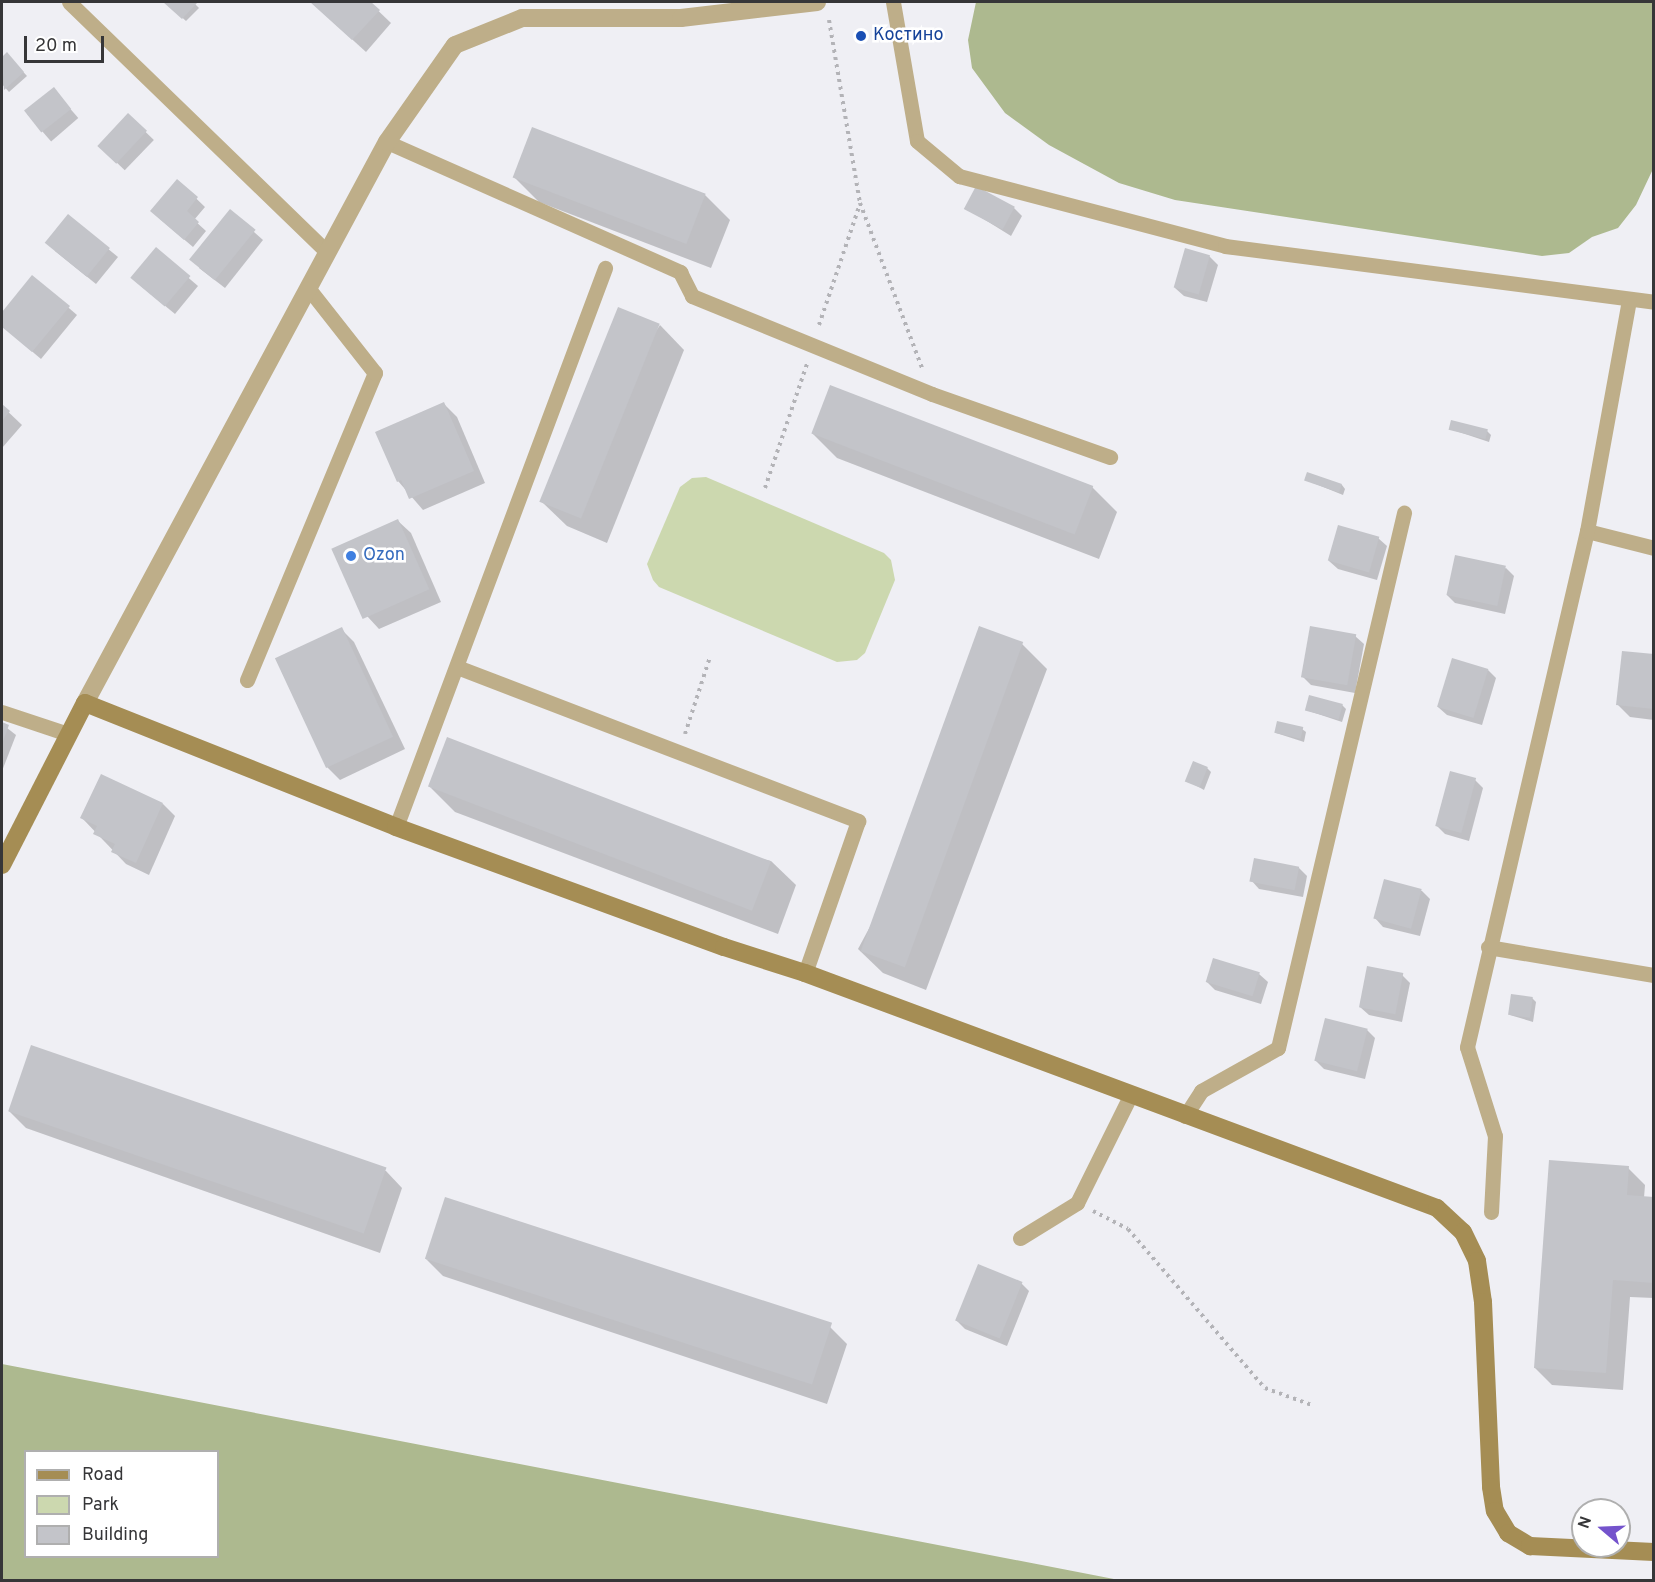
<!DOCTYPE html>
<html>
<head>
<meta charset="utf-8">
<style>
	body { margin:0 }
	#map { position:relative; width:1655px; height:1582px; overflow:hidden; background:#efeff4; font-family:Overpass,sans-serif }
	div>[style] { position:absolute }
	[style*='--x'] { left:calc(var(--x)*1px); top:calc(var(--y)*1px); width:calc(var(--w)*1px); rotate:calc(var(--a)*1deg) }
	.green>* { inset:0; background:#ccd8af }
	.forest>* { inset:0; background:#adb98f }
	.shadow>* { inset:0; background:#0003; transform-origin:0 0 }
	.building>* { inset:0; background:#c3c4c9; transform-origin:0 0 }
	.path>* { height:4px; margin-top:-2px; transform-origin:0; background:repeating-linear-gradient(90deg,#b3b3b7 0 3px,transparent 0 7.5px) }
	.lane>* { height:15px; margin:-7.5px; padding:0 7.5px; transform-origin:7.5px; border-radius:7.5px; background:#beae89 }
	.street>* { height:18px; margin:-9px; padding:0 9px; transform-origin:9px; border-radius:9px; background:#beae89 }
	.secondary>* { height:18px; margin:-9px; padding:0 9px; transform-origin:9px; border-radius:9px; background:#a58d54 }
	.dots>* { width:16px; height:16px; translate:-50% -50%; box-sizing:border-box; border:3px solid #fff; border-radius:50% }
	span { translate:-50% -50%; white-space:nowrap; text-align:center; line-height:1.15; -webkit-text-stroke:5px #fff; paint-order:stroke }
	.transit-label { font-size:18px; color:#164399 }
	.left { translate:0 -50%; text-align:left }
	.shop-label { font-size:18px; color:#366cbe }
	.frame { position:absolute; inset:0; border:3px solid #363638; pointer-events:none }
	.legend { position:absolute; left:24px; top:1450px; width:195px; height:108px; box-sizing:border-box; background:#fff; border:2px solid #afafaf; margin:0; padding:8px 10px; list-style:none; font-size:18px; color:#363638 }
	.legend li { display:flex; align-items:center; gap:12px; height:30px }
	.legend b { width:30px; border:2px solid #afafaf }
	.north { position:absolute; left:1571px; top:1498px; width:60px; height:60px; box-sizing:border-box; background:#fff; border:2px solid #afafaf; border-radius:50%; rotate:289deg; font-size:16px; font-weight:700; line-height:24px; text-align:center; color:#363638 }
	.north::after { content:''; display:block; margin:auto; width:21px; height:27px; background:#7453cc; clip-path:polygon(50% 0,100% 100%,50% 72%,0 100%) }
	.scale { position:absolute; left:24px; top:36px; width:80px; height:27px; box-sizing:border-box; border:3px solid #363638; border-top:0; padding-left:8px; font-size:18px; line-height:21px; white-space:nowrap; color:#363638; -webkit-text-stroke:4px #fff; paint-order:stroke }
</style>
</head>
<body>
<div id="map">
	<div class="green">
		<div style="clip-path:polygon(706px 477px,884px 553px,891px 560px,895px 580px,865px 653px,857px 660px,837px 662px,659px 587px,653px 580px,647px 564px,680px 487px,692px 478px)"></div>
	</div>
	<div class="forest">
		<div style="clip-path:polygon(976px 2px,1653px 2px,1653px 169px,1636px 205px,1618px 228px,1592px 237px,1569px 253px,1542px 256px,1175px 200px,1119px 183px,1049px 145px,1005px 113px,972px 68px,968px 40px)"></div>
		<div style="clip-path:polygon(evenodd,2px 1364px,1119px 1580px,2px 1580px,2px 1364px,26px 1452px,218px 1452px,218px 1556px,26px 1556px,26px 1452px)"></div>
	</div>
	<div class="shadow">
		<div style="clip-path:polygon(165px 2px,193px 2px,199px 8px,186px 21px)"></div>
		<div style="clip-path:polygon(311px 2px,369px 2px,391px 23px,366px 52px)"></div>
		<div style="clip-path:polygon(7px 54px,27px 76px,9px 92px,2px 84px,2px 59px)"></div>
		<div style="left:54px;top:90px;width:37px;height:36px;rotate:49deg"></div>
		<div style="left:128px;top:115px;width:36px;height:42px;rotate:44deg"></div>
		<div style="clip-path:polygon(514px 177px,705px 195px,730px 220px,711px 268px,539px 202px)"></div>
		<div style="clip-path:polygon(178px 181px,205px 207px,194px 220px,206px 231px,193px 247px,160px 219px)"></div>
		<div style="clip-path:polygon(966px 208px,1014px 208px,1022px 216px,1011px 236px)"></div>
		<div style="clip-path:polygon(230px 211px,263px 240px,225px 288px,199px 268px)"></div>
		<div style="clip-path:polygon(68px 216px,118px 257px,96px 284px,55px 251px)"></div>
		<div style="clip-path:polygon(156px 250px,198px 286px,175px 314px,141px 286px)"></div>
		<div style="clip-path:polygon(1209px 256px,1218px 265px,1207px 302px,1184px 296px,1175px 288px)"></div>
		<div style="clip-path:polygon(33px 277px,77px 315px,41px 359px,2px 326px,2px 315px)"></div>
		<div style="clip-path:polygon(660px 325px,684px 350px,607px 543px,567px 526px,542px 502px)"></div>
		<div style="clip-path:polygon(444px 404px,457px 417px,485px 483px,423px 510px,398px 481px)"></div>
		<div style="clip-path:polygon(2px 406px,22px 425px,2px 448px)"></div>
		<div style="clip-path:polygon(1450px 429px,1487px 431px,1491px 435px,1489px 442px)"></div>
		<div style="clip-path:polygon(812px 433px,1092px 487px,1117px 512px,1099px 559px,837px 458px)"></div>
		<div style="clip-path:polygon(1306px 480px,1342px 485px,1345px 489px,1343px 495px)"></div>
		<div style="clip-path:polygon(398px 521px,411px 533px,441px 602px,379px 629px,367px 616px,333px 550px)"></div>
		<div style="clip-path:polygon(1378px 538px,1387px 546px,1377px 580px,1338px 569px,1329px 561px)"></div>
		<div style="clip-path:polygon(1506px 568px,1514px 576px,1505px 614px,1455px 603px,1447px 595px)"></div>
		<div style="clip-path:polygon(341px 629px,354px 642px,405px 749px,340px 780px,327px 767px)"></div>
		<div style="clip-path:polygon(1355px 636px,1364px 644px,1355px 693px,1311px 685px,1302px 676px)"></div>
		<div style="clip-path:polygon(1022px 644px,1047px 669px,926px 990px,883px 973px,858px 949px)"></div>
		<div style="clip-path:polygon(1654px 655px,1654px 720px,1630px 717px,1617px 704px)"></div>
		<div style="clip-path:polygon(1488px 670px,1496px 678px,1482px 725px,1447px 715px,1438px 707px)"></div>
		<div style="clip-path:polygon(1342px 705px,1346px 709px,1342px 722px,1306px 710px)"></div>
		<div style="clip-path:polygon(2px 724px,16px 735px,2px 771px)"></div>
		<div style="clip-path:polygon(1302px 729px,1306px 732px,1304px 742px,1276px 733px)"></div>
		<div style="clip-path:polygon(1207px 768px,1211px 772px,1204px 790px,1188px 781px)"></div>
		<div style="clip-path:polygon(1475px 780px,1483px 788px,1469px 841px,1445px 834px,1437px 826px)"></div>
		<div style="clip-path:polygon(430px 787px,771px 861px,796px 885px,778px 934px,455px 812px)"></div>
		<div style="clip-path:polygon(163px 804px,175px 816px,149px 875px,126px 864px,82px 818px)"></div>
		<div style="clip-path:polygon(1299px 868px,1307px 876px,1303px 897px,1259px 889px,1251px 880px)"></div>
		<div style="clip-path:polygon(1385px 880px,1422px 891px,1430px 899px,1420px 936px,1383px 927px,1375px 918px)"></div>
		<div style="clip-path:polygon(1259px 974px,1268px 982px,1261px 1004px,1215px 990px,1207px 982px)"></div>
		<div style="clip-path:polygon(1402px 975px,1410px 983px,1402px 1022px,1369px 1015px,1360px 1007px)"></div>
		<div style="clip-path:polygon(1532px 998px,1536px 1002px,1533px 1022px,1510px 1015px)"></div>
		<div style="clip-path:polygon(1367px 1030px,1375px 1038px,1365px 1079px,1324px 1069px,1316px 1061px)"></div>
		<div style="clip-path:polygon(9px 1111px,386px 1171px,402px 1188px,380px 1253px,26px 1128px)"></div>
		<div style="clip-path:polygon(1628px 1168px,1645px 1185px,1644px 1198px,1654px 1199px,1654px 1298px,1630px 1297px,1623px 1390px,1552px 1385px,1535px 1368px)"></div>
		<div style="clip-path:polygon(426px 1259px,830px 1327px,847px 1344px,827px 1404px,443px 1276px)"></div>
		<div style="clip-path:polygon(1021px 1283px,1029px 1291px,1007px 1346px,965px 1329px,957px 1321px)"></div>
	</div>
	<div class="building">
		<div style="clip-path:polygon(163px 2px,195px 2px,197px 3px,182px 19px)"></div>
		<div style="clip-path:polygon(310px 2px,371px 2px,380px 10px,352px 40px)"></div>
		<div style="clip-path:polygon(7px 52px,24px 72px,4px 90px,2px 57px)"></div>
		<div style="left:54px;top:87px;width:28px;height:38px;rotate:52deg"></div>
		<div style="left:128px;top:113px;width:26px;height:45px;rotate:43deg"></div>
		<div style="left:532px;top:127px;width:186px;height:54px;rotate:21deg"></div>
		<div style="clip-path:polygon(177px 179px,198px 197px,187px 211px,199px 222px,184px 240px,150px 211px)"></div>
		<div style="left:976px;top:186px;width:44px;height:26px;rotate:28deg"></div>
		<div style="left:230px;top:209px;width:33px;height:65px;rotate:39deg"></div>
		<div style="left:68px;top:214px;width:54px;height:37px;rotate:39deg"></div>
		<div style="left:156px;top:247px;width:45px;height:40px;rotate:40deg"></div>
		<div style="left:1185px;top:248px;width:26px;height:41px;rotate:16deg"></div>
		<div style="clip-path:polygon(32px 275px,70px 306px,32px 352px,2px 327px,2px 312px)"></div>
		<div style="left:618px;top:307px;width:45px;height:210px;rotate:22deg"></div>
		<div style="left:830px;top:385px;width:282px;height:52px;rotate:21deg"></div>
		<div style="clip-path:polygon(444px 402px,474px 471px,409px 499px,401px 480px,397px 482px,375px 432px)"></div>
		<div style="clip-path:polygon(2px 404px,10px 411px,2px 421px)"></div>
		<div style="left:1451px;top:420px;width:38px;height:10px;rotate:14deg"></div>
		<div style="left:1307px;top:472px;width:37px;height:9px;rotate:19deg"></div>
		<div style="left:398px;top:519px;width:77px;height:73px;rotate:66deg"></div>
		<div style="left:1338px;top:525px;width:43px;height:37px;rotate:16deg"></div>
		<div style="left:1455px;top:555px;width:52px;height:41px;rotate:12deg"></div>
		<div style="left:979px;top:626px;width:47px;height:346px;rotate:20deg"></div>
		<div style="left:1310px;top:626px;width:47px;height:52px;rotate:10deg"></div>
		<div style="left:342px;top:627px;width:121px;height:74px;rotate:65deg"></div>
		<div style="clip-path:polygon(1622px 651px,1654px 654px,1654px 709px,1616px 705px)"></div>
		<div style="left:1452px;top:658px;width:38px;height:51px;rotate:17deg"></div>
		<div style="left:1309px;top:695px;width:35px;height:16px;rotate:15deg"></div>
		<div style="left:1277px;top:721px;width:27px;height:12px;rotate:13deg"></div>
		<div style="clip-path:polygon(2px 722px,9px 725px,2px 744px)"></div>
		<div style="left:447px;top:737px;width:347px;height:53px;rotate:21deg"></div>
		<div style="left:1193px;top:761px;width:16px;height:22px;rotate:22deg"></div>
		<div style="left:1450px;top:771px;width:27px;height:57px;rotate:15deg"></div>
		<div style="clip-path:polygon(101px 774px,163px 803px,136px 863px,111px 852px,115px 844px,93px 834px,97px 826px,80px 818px)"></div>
		<div style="left:1254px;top:858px;width:46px;height:24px;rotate:11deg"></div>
		<div style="left:1384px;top:879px;width:39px;height:41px;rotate:15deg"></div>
		<div style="left:1213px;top:958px;width:49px;height:25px;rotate:17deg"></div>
		<div style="left:1367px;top:966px;width:37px;height:42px;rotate:11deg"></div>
		<div style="left:1511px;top:994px;width:22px;height:21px;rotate:8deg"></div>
		<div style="left:1325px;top:1018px;width:44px;height:44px;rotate:14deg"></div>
		<div style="left:31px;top:1045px;width:376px;height:70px;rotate:19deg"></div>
		<div style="clip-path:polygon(1549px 1160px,1629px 1166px,1627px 1195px,1654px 1197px,1654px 1283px,1613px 1280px,1606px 1373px,1534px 1368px)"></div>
		<div style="left:445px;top:1197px;width:407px;height:65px;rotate:18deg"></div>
		<div style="left:978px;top:1264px;width:48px;height:61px;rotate:22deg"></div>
	</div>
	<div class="path">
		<div style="--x:829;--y:20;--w:186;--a:80.4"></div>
		<div style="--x:860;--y:203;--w:176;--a:69.4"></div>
		<div style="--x:819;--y:325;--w:128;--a:-71.3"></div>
		<div style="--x:765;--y:488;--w:131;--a:-71.3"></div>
		<div style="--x:685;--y:734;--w:81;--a:-72"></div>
		<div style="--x:1093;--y:1211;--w:39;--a:27"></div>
		<div style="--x:1128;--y:1229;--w:210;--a:49.3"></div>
		<div style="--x:1265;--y:1388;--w:50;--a:19.9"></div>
	</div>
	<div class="lane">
		<div style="--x:69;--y:2;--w:359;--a:44.1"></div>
		<div style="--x:893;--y:2;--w:141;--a:80.2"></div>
		<div style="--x:917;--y:141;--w:55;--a:39.8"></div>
		<div style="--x:959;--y:176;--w:275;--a:14.7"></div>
		<div style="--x:1225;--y:246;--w:433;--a:7.4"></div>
		<div style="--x:387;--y:142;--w:321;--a:23.9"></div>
		<div style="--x:680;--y:272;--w:27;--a:63"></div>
		<div style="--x:692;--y:296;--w:259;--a:22.2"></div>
		<div style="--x:932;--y:394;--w:189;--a:19.5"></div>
		<div style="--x:1587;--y:531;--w:69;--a:14.2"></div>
		<div style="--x:457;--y:667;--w:430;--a:21"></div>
		<div style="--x:858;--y:821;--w:161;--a:109.2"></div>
		<div style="--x:247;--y:680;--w:333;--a:-67.4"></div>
		<div style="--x:375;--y:373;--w:107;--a:-128.2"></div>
		<div style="--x:2;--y:712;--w:70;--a:18.4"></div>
		<div style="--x:396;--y:827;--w:597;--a:-69.5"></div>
		<div style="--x:1488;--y:947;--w:168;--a:9.6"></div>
		<div style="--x:1185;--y:1116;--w:30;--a:-57"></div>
		<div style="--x:1201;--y:1091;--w:88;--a:-29.2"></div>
		<div style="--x:1278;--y:1048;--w:550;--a:-76.75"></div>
		<div style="--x:1491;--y:1212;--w:76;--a:-87"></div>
		<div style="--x:1495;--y:1136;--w:93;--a:-107.5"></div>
		<div style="--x:1467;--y:1047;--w:530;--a:-76.91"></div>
		<div style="--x:1587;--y:531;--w:235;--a:-79.7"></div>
		<div style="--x:1020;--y:1238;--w:67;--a:-31.6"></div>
		<div style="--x:1077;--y:1203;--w:119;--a:-63.6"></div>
	</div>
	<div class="street">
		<div style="--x:85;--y:703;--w:637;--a:-61.71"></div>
		<div style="--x:387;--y:142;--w:118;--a:-55"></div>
		<div style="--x:455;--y:45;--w:72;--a:-21.9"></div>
		<div style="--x:522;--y:18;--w:159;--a:0"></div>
		<div style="--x:681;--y:18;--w:137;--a:-6.7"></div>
	</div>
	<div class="secondary">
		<div style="--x:2;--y:865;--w:182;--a:-62.9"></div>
		<div style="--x:85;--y:703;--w:335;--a:21.7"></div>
		<div style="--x:396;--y:827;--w:349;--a:20.1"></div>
		<div style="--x:724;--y:947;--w:85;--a:17.8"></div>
		<div style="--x:805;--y:973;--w:674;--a:20.4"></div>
		<div style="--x:1437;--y:1208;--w:35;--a:43"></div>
		<div style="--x:1463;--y:1232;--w:32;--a:64"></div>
		<div style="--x:1477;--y:1261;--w:41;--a:81.7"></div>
		<div style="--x:1483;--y:1302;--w:185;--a:87.5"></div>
		<div style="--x:1491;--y:1487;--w:24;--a:81"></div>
		<div style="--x:1495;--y:1511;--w:26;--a:59"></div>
		<div style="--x:1508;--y:1533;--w:26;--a:31"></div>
		<div style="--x:1530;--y:1546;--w:124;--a:2.8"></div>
	</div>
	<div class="dots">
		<div style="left:861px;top:36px;background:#1a4fb4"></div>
		<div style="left:351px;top:556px;background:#3f7fe0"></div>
	</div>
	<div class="transit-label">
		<span class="left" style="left:873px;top:36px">Костино</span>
	</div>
	<div class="shop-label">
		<span class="left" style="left:363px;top:556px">Ozon</span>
	</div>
	<div class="frame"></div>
	<ul class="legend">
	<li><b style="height:8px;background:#a58d54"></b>Road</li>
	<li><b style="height:16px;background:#ccd8af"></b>Park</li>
	<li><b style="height:16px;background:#c3c4c9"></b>Building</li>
	</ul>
	<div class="north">N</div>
	<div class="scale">20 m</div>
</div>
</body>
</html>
